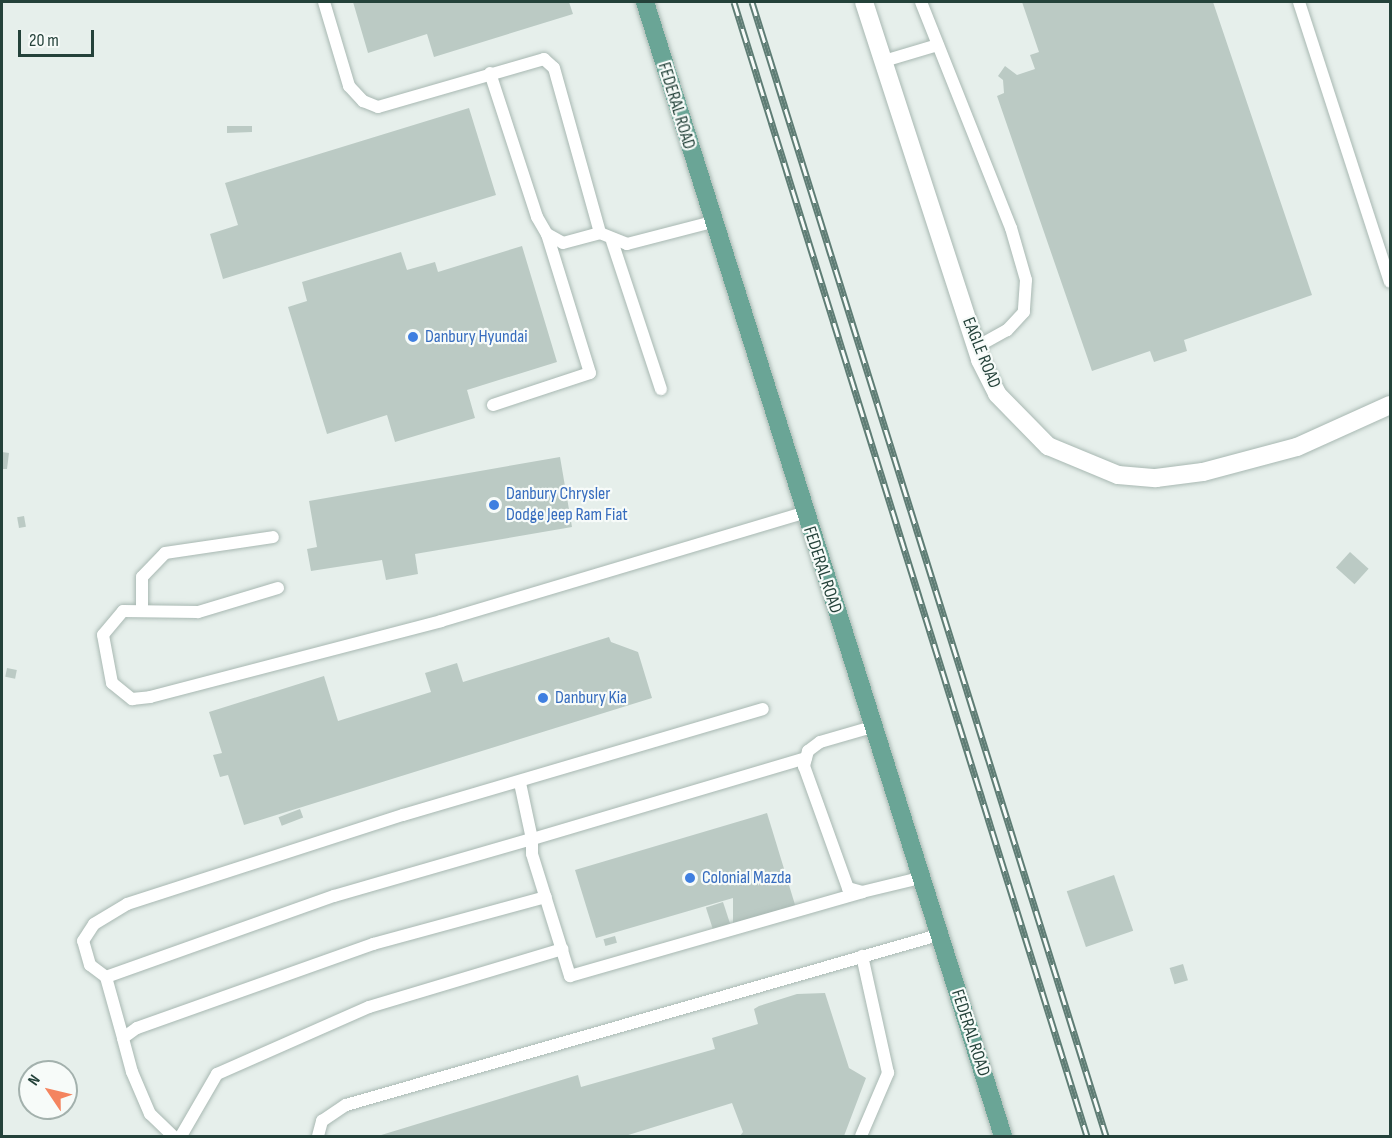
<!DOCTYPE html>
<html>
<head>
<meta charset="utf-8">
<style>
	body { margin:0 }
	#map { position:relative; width:1392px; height:1138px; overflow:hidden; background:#e6efeb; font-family:"Sofia Sans Condensed",sans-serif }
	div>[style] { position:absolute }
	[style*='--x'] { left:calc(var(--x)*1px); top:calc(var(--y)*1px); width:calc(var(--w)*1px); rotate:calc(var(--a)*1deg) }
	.building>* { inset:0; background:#bbcac4; transform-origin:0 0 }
	.roads { filter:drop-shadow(0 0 2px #a8b8b2) drop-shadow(0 0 2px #a8b8b2) }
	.service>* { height:12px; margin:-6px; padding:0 6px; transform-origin:6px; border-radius:6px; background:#fff }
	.tertiary>* { height:18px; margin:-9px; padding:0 9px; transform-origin:9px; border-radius:9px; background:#fff }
	.primary>* { height:18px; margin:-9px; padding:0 9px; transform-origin:9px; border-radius:9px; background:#6aa596 }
	.rail>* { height:7px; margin-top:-3.5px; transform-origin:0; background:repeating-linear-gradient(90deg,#f7fbf9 0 14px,#5f7d75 0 28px); box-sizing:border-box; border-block:2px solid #5f7d75 }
	.dots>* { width:16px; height:16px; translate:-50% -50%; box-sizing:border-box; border:3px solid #f7fbf9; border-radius:50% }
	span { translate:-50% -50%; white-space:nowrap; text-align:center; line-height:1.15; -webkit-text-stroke:4.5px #f7fbf9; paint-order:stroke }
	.street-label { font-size:18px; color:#24423a }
	.shop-label { font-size:18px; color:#366cbe }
	.left { translate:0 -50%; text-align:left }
	.frame { position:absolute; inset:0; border:3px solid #24423a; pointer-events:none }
	.north { position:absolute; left:18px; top:1060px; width:60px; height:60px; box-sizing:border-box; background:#f7fbf9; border:2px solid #a3b1ad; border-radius:50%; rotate:305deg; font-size:16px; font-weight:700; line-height:24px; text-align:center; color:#24423a }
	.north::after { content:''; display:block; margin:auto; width:21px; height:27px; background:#f4845f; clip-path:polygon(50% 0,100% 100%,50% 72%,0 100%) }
	.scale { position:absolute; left:18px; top:30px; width:76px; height:27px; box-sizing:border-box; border:3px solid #24423a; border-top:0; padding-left:8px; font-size:18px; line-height:21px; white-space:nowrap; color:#24423a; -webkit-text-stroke:4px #f7fbf9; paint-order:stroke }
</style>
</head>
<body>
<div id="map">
	<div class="building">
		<div style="clip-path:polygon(353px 2px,569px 2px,573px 14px,434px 57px,427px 34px,368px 53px)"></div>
		<div style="clip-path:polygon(1022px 2px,1213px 2px,1312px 295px,1184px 340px,1187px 351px,1154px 362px,1150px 351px,1092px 371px,997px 96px,1004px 93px,1003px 80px,998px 76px,1005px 66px,1017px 75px,1035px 69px,1030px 55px,1039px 52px)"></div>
		<div style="clip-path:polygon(469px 108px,496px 195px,223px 279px,210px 234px,238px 225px,225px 183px)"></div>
		<div style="clip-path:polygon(227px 126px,252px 126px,252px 132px,227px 133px)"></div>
		<div style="clip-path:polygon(522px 246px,557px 362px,467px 390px,475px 418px,395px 442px,387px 415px,327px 434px,288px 307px,307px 301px,302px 282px,401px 252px,407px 270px,435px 262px,438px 272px)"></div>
		<div style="clip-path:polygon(2px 452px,9px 453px,7px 469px,2px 469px)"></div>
		<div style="clip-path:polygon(560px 457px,572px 527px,415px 554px,418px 574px,386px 580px,382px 560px,311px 571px,307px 549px,317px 547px,309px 501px)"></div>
		<div style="left:24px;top:516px;width:11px;height:7px;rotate:80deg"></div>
		<div style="left:1350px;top:552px;width:25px;height:21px;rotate:42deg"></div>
		<div style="clip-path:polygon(609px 637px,611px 642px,638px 652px,652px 698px,244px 825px,228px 775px,220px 777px,213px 755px,222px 753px,209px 712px,324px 676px,338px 721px,431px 692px,425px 673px,457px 663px,463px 682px)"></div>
		<div style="left:7px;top:668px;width:10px;height:9px;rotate:11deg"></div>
		<div style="left:300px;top:809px;width:9px;height:23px;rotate:69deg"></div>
		<div style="clip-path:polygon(767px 813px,796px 908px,733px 923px,733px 898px,596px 938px,575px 870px)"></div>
		<div style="left:1114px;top:875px;width:59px;height:50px;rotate:71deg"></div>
		<div style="left:723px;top:902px;width:23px;height:18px;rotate:72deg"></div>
		<div style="left:615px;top:936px;width:7px;height:12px;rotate:74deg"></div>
		<div style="left:1183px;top:964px;width:17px;height:14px;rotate:73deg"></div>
		<div style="clip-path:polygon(825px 993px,849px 1068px,866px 1078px,844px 1136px,740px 1136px,743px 1132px,732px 1103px,625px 1136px,378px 1136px,578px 1075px,581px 1087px,715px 1049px,712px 1038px,758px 1024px,754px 1009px,759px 1006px,797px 994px)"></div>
	</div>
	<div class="roads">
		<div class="service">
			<div style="--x:324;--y:2;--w:88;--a:73.4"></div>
			<div style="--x:349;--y:86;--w:21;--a:47"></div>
			<div style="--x:363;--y:101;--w:16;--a:22"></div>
			<div style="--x:378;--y:107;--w:173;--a:-16.1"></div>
			<div style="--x:544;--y:59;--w:13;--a:42"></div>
			<div style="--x:554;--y:68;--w:171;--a:74.4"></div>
			<div style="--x:600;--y:233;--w:29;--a:22"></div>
			<div style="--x:627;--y:244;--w:88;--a:-14.5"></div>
			<div style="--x:921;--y:2;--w:243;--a:68.3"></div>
			<div style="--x:1011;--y:228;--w:54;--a:73.9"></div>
			<div style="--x:1026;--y:280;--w:32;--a:94"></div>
			<div style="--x:1024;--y:312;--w:25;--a:133"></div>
			<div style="--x:1007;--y:330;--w:35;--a:151"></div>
			<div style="--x:1299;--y:2;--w:294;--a:72"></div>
			<div style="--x:884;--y:61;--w:56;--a:-16.5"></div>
			<div style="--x:490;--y:73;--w:151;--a:71.9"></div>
			<div style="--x:537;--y:217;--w:20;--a:60"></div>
			<div style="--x:547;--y:234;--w:18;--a:29"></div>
			<div style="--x:563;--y:243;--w:38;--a:-15"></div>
			<div style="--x:612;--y:241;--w:156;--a:71.7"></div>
			<div style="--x:493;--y:405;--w:102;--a:-18.3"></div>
			<div style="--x:590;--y:373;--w:145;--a:-107.2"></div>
			<div style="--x:278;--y:588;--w:84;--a:163.3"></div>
			<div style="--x:198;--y:612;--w:75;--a:-179.2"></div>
			<div style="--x:123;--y:611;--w:31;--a:130"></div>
			<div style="--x:103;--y:635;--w:49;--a:79.4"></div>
			<div style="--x:112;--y:683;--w:26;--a:39"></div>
			<div style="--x:132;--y:699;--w:18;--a:-6"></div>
			<div style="--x:150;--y:697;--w:301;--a:-14.6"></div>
			<div style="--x:441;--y:621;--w:378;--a:-16.6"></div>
			<div style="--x:142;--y:611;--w:34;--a:-90"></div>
			<div style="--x:142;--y:577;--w:33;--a:-46"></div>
			<div style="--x:165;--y:553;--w:109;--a:-8.4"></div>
			<div style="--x:872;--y:727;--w:54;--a:163.9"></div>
			<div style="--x:820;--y:742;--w:15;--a:143"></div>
			<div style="--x:808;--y:751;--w:16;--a:105"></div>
			<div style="--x:804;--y:766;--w:130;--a:70.2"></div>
			<div style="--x:848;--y:888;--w:15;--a:16"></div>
			<div style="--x:862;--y:892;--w:60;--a:-13.6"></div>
			<div style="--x:806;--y:758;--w:286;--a:163.5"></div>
			<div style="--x:532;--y:839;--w:15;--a:90"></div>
			<div style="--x:532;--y:854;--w:128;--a:72.7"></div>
			<div style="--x:570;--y:976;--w:304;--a:-16"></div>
			<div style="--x:106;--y:977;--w:20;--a:-143"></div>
			<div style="--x:90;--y:965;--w:25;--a:-106"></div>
			<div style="--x:83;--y:941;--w:20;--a:-57"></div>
			<div style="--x:94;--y:924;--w:39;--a:-31"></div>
			<div style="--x:127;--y:904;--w:290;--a:-17.9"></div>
			<div style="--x:403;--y:815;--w:375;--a:-16.4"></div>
			<div style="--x:123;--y:1038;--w:63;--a:-105.6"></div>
			<div style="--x:106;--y:977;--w:242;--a:-19.6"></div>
			<div style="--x:334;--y:896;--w:206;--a:-16.1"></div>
			<div style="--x:532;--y:839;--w:57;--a:-102.1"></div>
			<div style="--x:173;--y:1136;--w:32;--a:-136"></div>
			<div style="--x:150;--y:1114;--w:46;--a:-113.2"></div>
			<div style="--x:132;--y:1072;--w:35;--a:-105"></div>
			<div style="--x:123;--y:1038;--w:17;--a:-36"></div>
			<div style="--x:137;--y:1028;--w:251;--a:-19.6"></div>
			<div style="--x:373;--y:944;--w:179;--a:-15.2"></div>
			<div style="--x:181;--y:1136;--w:72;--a:-59.9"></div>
			<div style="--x:217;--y:1074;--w:166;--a:-23.8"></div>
			<div style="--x:369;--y:1007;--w:202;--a:-16.7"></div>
			<div style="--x:318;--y:1136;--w:16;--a:-75"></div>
			<div style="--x:322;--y:1121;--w:29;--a:-34"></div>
			<div style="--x:346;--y:1105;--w:616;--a:-16.02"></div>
			<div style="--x:861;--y:1136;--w:69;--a:-66.8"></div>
			<div style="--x:888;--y:1073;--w:120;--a:-102.5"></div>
		</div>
		<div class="tertiary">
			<div style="--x:864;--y:2;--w:376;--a:72"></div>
			<div style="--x:980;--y:360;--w:38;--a:63"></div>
			<div style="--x:997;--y:394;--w:73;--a:45.6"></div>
			<div style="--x:1048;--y:446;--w:76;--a:22.5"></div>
			<div style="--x:1118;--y:475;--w:38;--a:5"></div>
			<div style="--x:1156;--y:478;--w:47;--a:-7.3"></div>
			<div style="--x:1203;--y:472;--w:97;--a:-14.9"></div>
			<div style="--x:1297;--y:447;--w:102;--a:-24.3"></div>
		</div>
		<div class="primary">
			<div style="--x:645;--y:2;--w:1189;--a:72.48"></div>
		</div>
	</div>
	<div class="rail">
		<div style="--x:734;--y:2;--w:1188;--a:72.71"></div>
		<div style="--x:752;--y:2;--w:1188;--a:72.66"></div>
	</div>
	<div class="dots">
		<div style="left:413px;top:337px;background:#3f7fe0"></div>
		<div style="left:494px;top:505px;background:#3f7fe0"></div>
		<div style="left:543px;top:698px;background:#3f7fe0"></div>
		<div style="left:690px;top:878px;background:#3f7fe0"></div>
	</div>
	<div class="street-label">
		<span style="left:676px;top:106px;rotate:73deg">FEDERAL ROAD</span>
		<span style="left:981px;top:353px;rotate:68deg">EAGLE ROAD</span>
		<span style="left:822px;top:570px;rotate:72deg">FEDERAL ROAD</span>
		<span style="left:970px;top:1033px;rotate:72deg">FEDERAL ROAD</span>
	</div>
	<div class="shop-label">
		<span class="left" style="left:425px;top:337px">Danbury Hyundai</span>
		<span class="left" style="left:506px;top:505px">Danbury Chrysler<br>Dodge Jeep Ram Fiat</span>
		<span class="left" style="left:555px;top:698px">Danbury Kia</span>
		<span class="left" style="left:702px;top:878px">Colonial Mazda</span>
	</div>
	<div class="frame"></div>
	<div class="north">N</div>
	<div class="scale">20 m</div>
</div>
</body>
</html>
